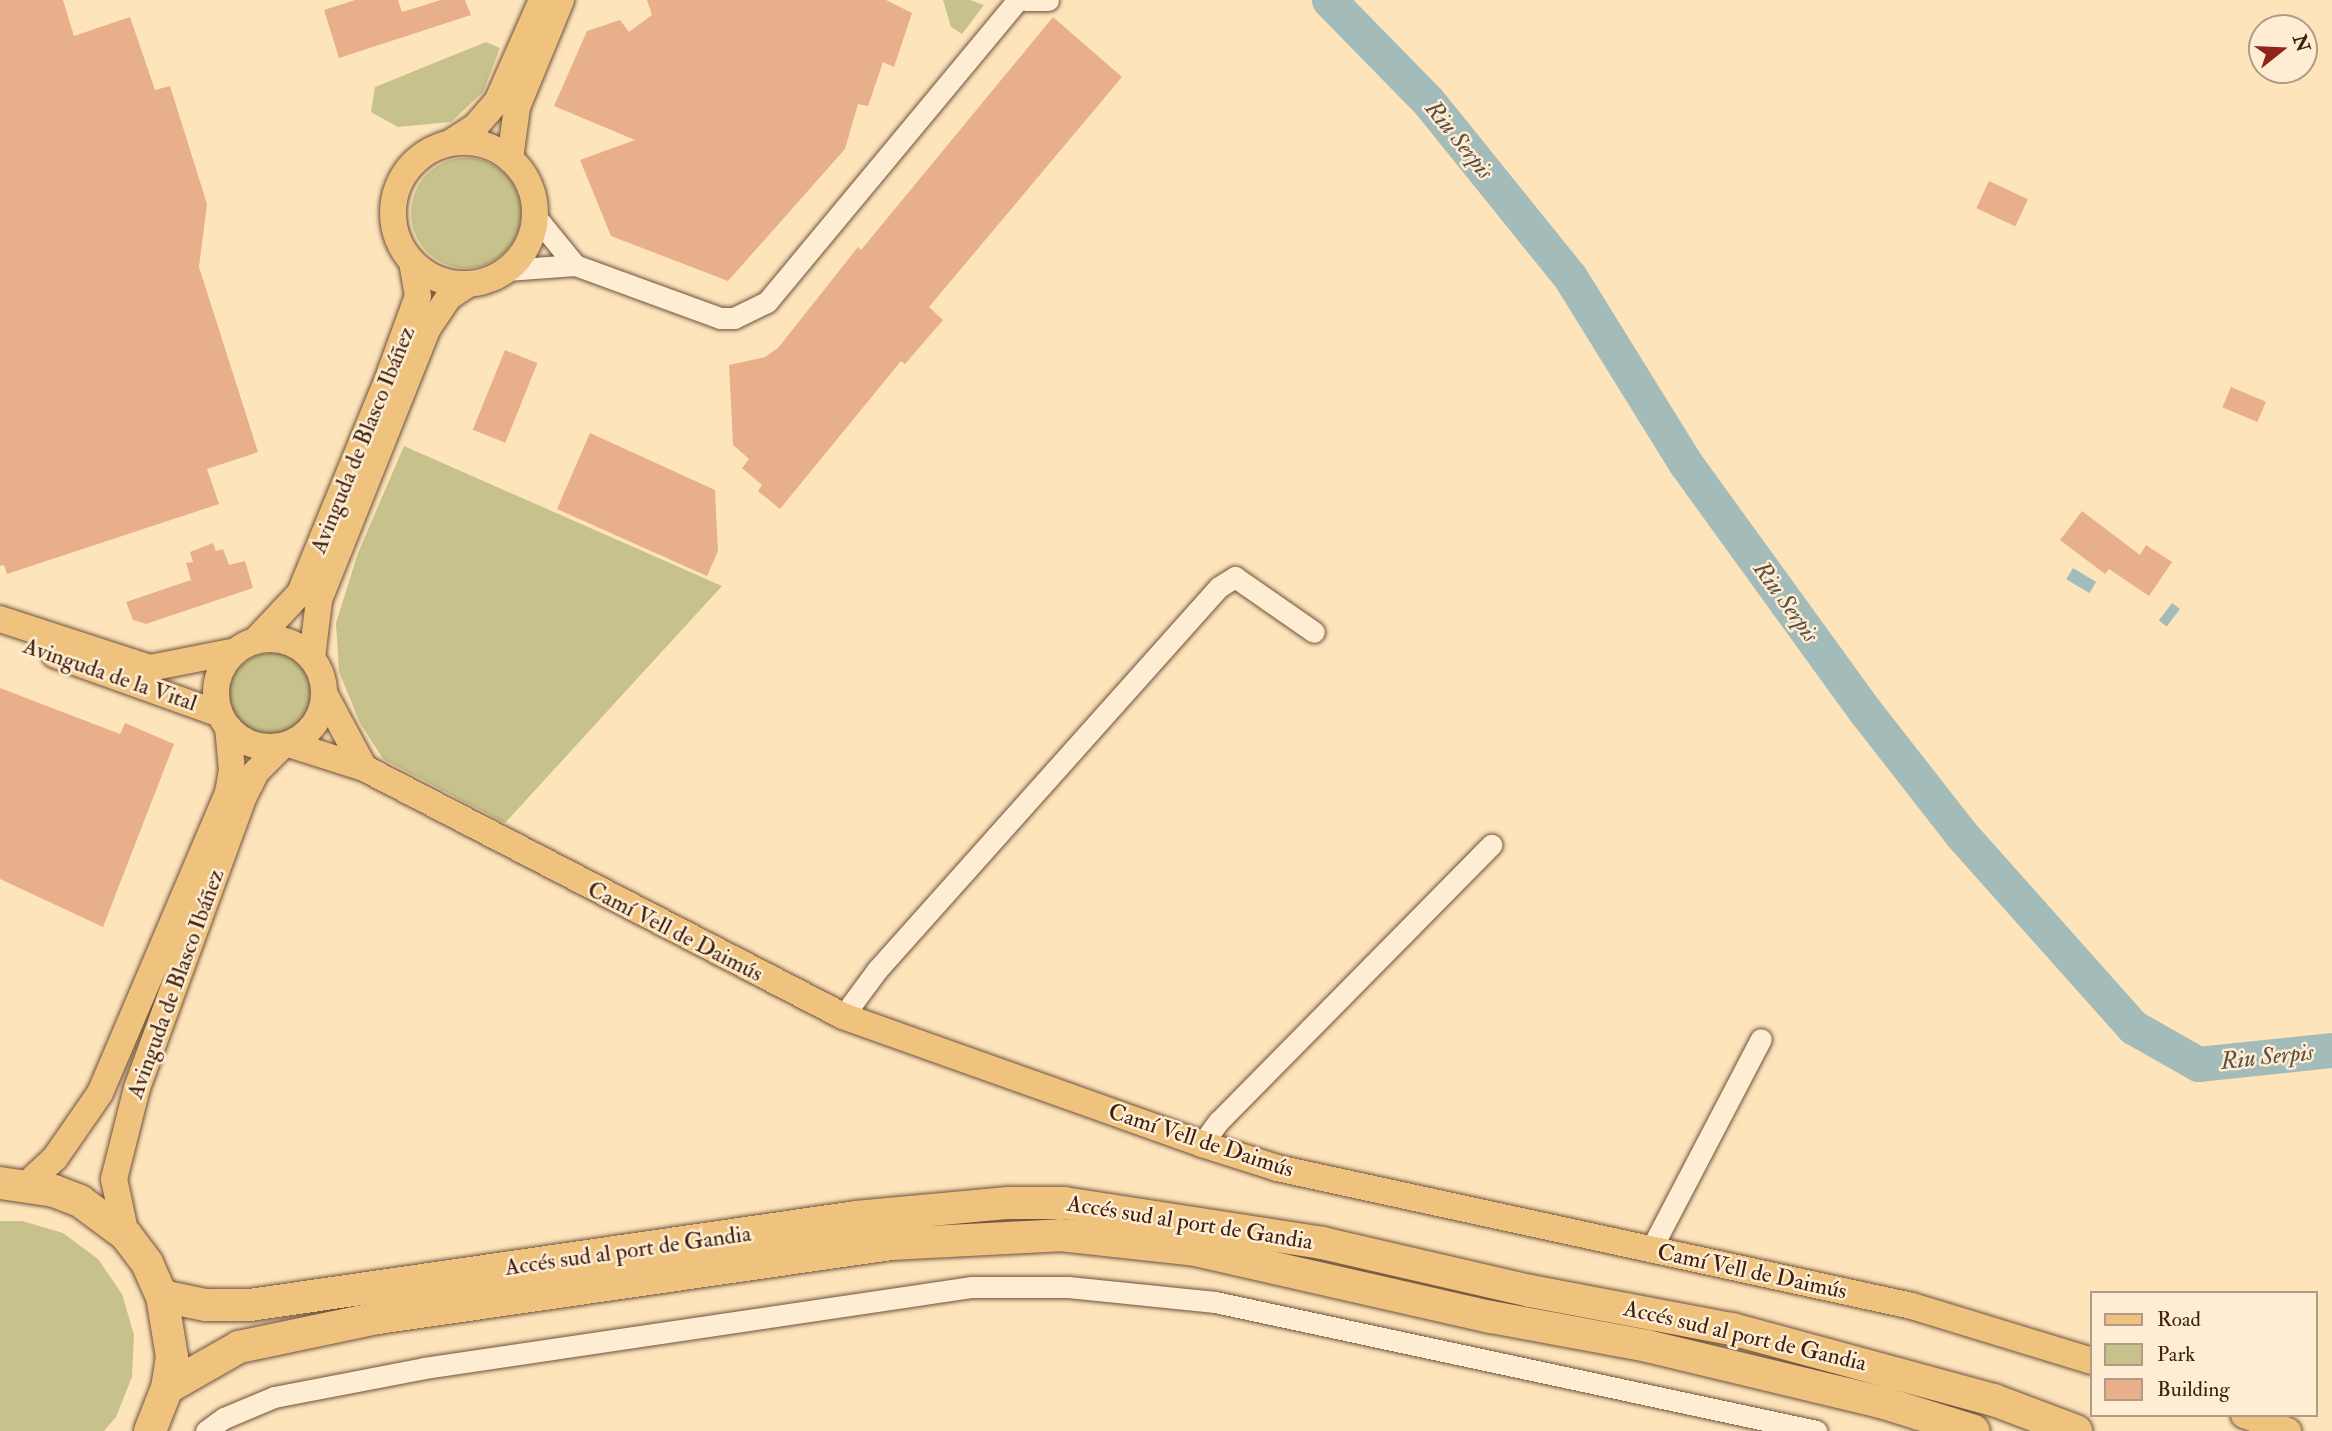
<!DOCTYPE html>
<html>
<head>
<meta charset="utf-8">
<style>
	body { margin:0 }
	#map { position:relative; width:2332px; height:1431px; overflow:hidden; background:#fee4bb; font-family:"IM FELL Double Pica",serif }
	div>[style] { position:absolute }
	[style*='--x'] { left:calc(var(--x)*1px); top:calc(var(--y)*1px); width:calc(var(--w)*1px); rotate:calc(var(--a)*1deg) }
	.green>* { inset:0; background:#c7c28b }
	.round { border-radius:50% }
	.water>* { inset:0; background:#a3bcb9; transform-origin:0 0 }
	.river>* { height:35px; margin:-17.5px; padding:0 17.5px; transform-origin:17.5px; border-radius:17.5px; background:#a3bcb9 }
	.building>* { inset:0; background:#e8af8b; transform-origin:0 0 }
	.roads { filter:drop-shadow(0 0 2px #6e513d) drop-shadow(0 0 2px #6e513d) }
	.minor>* { height:21px; margin:-10.5px; padding:0 10.5px; transform-origin:10.5px; border-radius:10.5px; background:#feedd3 }
	.major>* { height:26px; margin:-13px; padding:0 13px; transform-origin:13px; border-radius:13px; background:#efc27e }
	.major>.ring { margin:-13px; padding:0; box-sizing:content-box; background:none; border:26px solid #efc27e; border-radius:50% }
	.highway>* { height:32px; margin:-16px; padding:0 16px; transform-origin:16px; border-radius:16px; background:#efc27e }
	span { translate:-50% -50%; white-space:nowrap; text-align:center; line-height:1.15; -webkit-text-stroke:5px #feedd3; paint-order:stroke }
	.street-label { font-size:23px; color:#3e2013 }
	.water-label { font-size:24px; color:#5c4f45; font-style:italic }
	.legend { position:absolute; left:2090px; top:1291px; width:228px; height:126px; box-sizing:border-box; background:#feedd3; border:2px solid #b19b86; margin:0; padding:9px 12px; list-style:none; font-size:21px; color:#3e2013 }
	.legend li { display:flex; align-items:center; gap:14px; height:35px }
	.legend b { width:35px; border:2px solid #b19b86 }
	.north { position:absolute; left:2248px; top:14px; width:70px; height:70px; box-sizing:border-box; background:#feedd3; border:2px solid #b19b86; border-radius:50%; rotate:72deg; font-size:19px; font-weight:700; line-height:28px; text-align:center; color:#3e2013 }
	.north::after { content:''; display:block; margin:auto; width:24px; height:32px; background:#8f2418; clip-path:polygon(50% 0,100% 100%,50% 72%,0 100%) }
</style>
</head>
<body>
<div id="map">
	<div class="green">
		<div style="clip-path:polygon(943px 0,970px 0,984px 5px,962px 34px,951px 27px)"></div>
		<div style="clip-path:polygon(486px 42px,500px 48px,483px 92px,451px 122px,398px 127px,371px 112px,375px 87px)"></div>
		<div class="round" style="left:411px;top:158px;width:110px;height:110px"></div>
		<div style="clip-path:polygon(404px 446px,722px 586px,505px 823px,383px 759px,360px 723px,339px 672px,336px 623px,358px 553px)"></div>
		<div class="round" style="left:229px;top:653px;width:84px;height:84px"></div>
		<div style="clip-path:polygon(0 1221px,22px 1221px,63px 1233px,98px 1259px,122px 1294px,134px 1335px,132px 1377px,116px 1417px,104px 1431px,0 1431px)"></div>
	</div>
	<div class="water">
		<div style="left:2073px;top:568px;width:27px;height:13px;rotate:31deg"></div>
		<div style="left:2172px;top:603px;width:10px;height:22px;rotate:37deg"></div>
	</div>
	<div class="river">
		<div style="--x:1329;--y:0;--w:141;--a:45.6"></div>
		<div style="--x:1428;--y:101;--w:226;--a:51.1"></div>
		<div style="--x:1570;--y:277;--w:220;--a:58.2"></div>
		<div style="--x:1686;--y:464;--w:305;--a:54.1"></div>
		<div style="--x:1865;--y:711;--w:156;--a:52"></div>
		<div style="--x:1961;--y:834;--w:259;--a:48.3"></div>
		<div style="--x:2133;--y:1027;--w:75;--a:29.6"></div>
		<div style="--x:2198;--y:1064;--w:135;--a:-6"></div>
	</div>
	<div class="building">
		<div style="clip-path:polygon(0 0,63px 0,74px 36px,130px 17px,155px 90px,170px 86px,207px 204px,199px 267px,258px 452px,207px 469px,219px 504px,7px 574px,4px 565px,0 566px)"></div>
		<div style="clip-path:polygon(355px 0,398px 0,402px 12px,441px 0,465px 0,471px 15px,339px 58px,324px 10px)"></div>
		<div style="clip-path:polygon(647px 0,886px 0,912px 13px,894px 67px,883px 62px,868px 106px,858px 104px,845px 149px,728px 281px,611px 236px,580px 160px,635px 140px,554px 106px,587px 31px,620px 20px,629px 32px,652px 15px)"></div>
		<div style="clip-path:polygon(1053px 17px,1122px 77px,929px 307px,943px 320px,905px 364px,901px 361px,780px 509px,758px 491px,762px 485px,742px 468px,749px 459px,733px 445px,729px 365px,765px 357px,778px 348px,858px 247px,861px 250px)"></div>
		<div style="left:1989px;top:181px;width:43px;height:30px;rotate:25deg"></div>
		<div style="left:505px;top:350px;width:35px;height:86px;rotate:22deg"></div>
		<div style="left:2231px;top:387px;width:38px;height:22px;rotate:23deg"></div>
		<div style="clip-path:polygon(590px 433px,715px 490px,718px 551px,707px 576px,557px 509px)"></div>
		<div style="clip-path:polygon(2082px 511px,2140px 555px,2146px 545px,2172px 562px,2149px 596px,2109px 569px,2105px 574px,2060px 540px)"></div>
		<div style="clip-path:polygon(213px 543px,216px 551px,223px 549px,229px 565px,245px 561px,253px 588px,146px 624px,133px 620px,126px 602px,191px 580px,186px 563px,193px 562px,190px 552px)"></div>
		<div style="clip-path:polygon(0 688px,120px 734px,125px 723px,174px 744px,103px 927px,0 879px)"></div>
	</div>
	<div class="roads">
		<div class="minor">
			<div style="--x:1025;--y:0;--w:23;--a:0"></div>
			<div style="--x:535;--y:216;--w:63;--a:50.8"></div>
			<div style="--x:507;--y:270;--w:68;--a:-4.2"></div>
			<div style="--x:575;--y:265;--w:154;--a:20.1"></div>
			<div style="--x:720;--y:318;--w:14;--a:0"></div>
			<div style="--x:734;--y:318;--w:37;--a:-26"></div>
			<div style="--x:767;--y:302;--w:393;--a:-50.3"></div>
			<div style="--x:843;--y:1016;--w:57;--a:-53.5"></div>
			<div style="--x:877;--y:970;--w:513;--a:-48.24"></div>
			<div style="--x:1219;--y:587;--w:19;--a:-32"></div>
			<div style="--x:1235;--y:577;--w:96;--a:34.8"></div>
			<div style="--x:1202;--y:1144;--w:29;--a:-54"></div>
			<div style="--x:1219;--y:1121;--w:388;--a:-45.4"></div>
			<div style="--x:1650;--y:1251;--w:239;--a:-62.4"></div>
			<div style="--x:206;--y:1431;--w:22;--a:-36"></div>
			<div style="--x:224;--y:1418;--w:54;--a:-22.8"></div>
			<div style="--x:274;--y:1397;--w:153;--a:-10.9"></div>
			<div style="--x:424;--y:1368;--w:554;--a:-8.41"></div>
			<div style="--x:972;--y:1287;--w:96;--a:0"></div>
			<div style="--x:1068;--y:1287;--w:148;--a:5.8"></div>
			<div style="--x:1215;--y:1302;--w:615;--a:12.11"></div>
		</div>
		<div class="major">
			<div class="ring" style="left:393px;top:142px;width:116px;height:116px"></div>
			<div style="--x:450;--y:143;--w:30;--a:-33"></div>
			<div style="--x:475;--y:127;--w:33;--a:-49"></div>
			<div style="--x:497;--y:102;--w:111;--a:-66.2"></div>
			<div style="--x:510;--y:159;--w:52;--a:-82.3"></div>
			<div style="--x:517;--y:107;--w:116;--a:-67.6"></div>
			<div style="--x:0;--y:619;--w:158;--a:18.1"></div>
			<div style="--x:150;--y:668;--w:88;--a:-11.2"></div>
			<div class="ring" style="left:216px;top:639px;width:82px;height:82px"></div>
			<div style="--x:255;--y:641;--w:66;--a:-46.8"></div>
			<div style="--x:300;--y:593;--w:229;--a:-67.7"></div>
			<div style="--x:387;--y:381;--w:90;--a:-70"></div>
			<div style="--x:418;--y:296;--w:35;--a:-100"></div>
			<div style="--x:55;--y:655;--w:175;--a:19.7"></div>
			<div style="--x:312;--y:658;--w:58;--a:-83.1"></div>
			<div style="--x:319;--y:600;--w:293;--a:-68.2"></div>
			<div style="--x:428;--y:328;--w:37;--a:-56"></div>
			<div style="--x:449;--y:297;--w:23;--a:-34"></div>
			<div style="--x:324;--y:693;--w:85;--a:61.9"></div>
			<div style="--x:289;--y:744;--w:79;--a:17.7"></div>
			<div style="--x:364;--y:768;--w:539;--a:27.37"></div>
			<div style="--x:843;--y:1016;--w:381;--a:19.6"></div>
			<div style="--x:1202;--y:1144;--w:79;--a:17.7"></div>
			<div style="--x:1277;--y:1168;--w:650;--a:12.26"></div>
			<div style="--x:1912;--y:1306;--w:188;--a:17"></div>
			<div style="--x:26;--y:1185;--w:40;--a:-43"></div>
			<div style="--x:55;--y:1158;--w:79;--a:-55.3"></div>
			<div style="--x:100;--y:1093;--w:326;--a:-66.9"></div>
			<div style="--x:228;--y:793;--w:22;--a:-80"></div>
			<div style="--x:232;--y:771;--w:44;--a:-95.2"></div>
			<div style="--x:126;--y:1235;--w:57;--a:-102.1"></div>
			<div style="--x:114;--y:1179;--w:94;--a:-75.8"></div>
			<div style="--x:137;--y:1088;--w:311;--a:-69.9"></div>
			<div style="--x:244;--y:796;--w:27;--a:-63"></div>
			<div style="--x:256;--y:772;--w:35;--a:-45"></div>
			<div style="--x:2244;--y:1415;--w:47;--a:20"></div>
		</div>
		<div class="highway">
			<div style="--x:0;--y:1183;--w:55;--a:8.4"></div>
			<div style="--x:54;--y:1191;--w:28;--a:21"></div>
			<div style="--x:80;--y:1201;--w:57;--a:36.5"></div>
			<div style="--x:126;--y:1235;--w:35;--a:53"></div>
			<div style="--x:147;--y:1263;--w:36;--a:66"></div>
			<div style="--x:162;--y:1296;--w:62;--a:80.7"></div>
			<div style="--x:172;--y:1357;--w:31;--a:99"></div>
			<div style="--x:167;--y:1388;--w:46;--a:111.6"></div>
			<div style="--x:162;--y:1296;--w:45;--a:11.6"></div>
			<div style="--x:206;--y:1305;--w:44;--a:0"></div>
			<div style="--x:250;--y:1305;--w:612;--a:-8.26"></div>
			<div style="--x:856;--y:1217;--w:153;--a:-5.3"></div>
			<div style="--x:1008;--y:1203;--w:56;--a:0"></div>
			<div style="--x:1064;--y:1203;--w:261;--a:8.8"></div>
			<div style="--x:1322;--y:1243;--w:213;--a:13"></div>
			<div style="--x:1530;--y:1291;--w:206;--a:10.7"></div>
			<div style="--x:1732;--y:1329;--w:271;--a:15.2"></div>
			<div style="--x:1994;--y:1400;--w:88;--a:20.7"></div>
			<div style="--x:167;--y:1388;--w:83;--a:-29.7"></div>
			<div style="--x:239;--y:1347;--w:142;--a:-11.8"></div>
			<div style="--x:378;--y:1318;--w:518;--a:-8.21"></div>
			<div style="--x:891;--y:1244;--w:169;--a:-3"></div>
			<div style="--x:1060;--y:1235;--w:136;--a:6.3"></div>
			<div style="--x:1195;--y:1250;--w:303;--a:12.8"></div>
			<div style="--x:1491;--y:1317;--w:159;--a:10.5"></div>
			<div style="--x:1647;--y:1346;--w:241;--a:13.5"></div>
			<div style="--x:1881;--y:1402;--w:97;--a:17.3"></div>
		</div>
	</div>
	<div class="street-label">
		<span style="left:363px;top:440px;rotate:-68deg">Avinguda de Blasco Ibáñez</span>
		<span style="left:110px;top:675px;rotate:19deg">Avinguda de la Vital</span>
		<span style="left:675px;top:932px;rotate:27deg">Camí Vell de Daimús</span>
		<span style="left:176px;top:984px;rotate:-70deg">Avinguda de Blasco Ibáñez</span>
		<span style="left:1201px;top:1141px;rotate:18deg">Camí Vell de Daimús</span>
		<span style="left:1190px;top:1223px;rotate:9deg">Accés sud al port de Gandia</span>
		<span style="left:628px;top:1251px;rotate:-8deg">Accés sud al port de Gandia</span>
		<span style="left:1752px;top:1272px;rotate:12deg">Camí Vell de Daimús</span>
		<span style="left:1745px;top:1336px;rotate:13deg">Accés sud al port de Gandia</span>
	</div>
	<div class="water-label">
		<span style="left:1459px;top:140px;rotate:51deg">Riu Serpis</span>
		<span style="left:1786px;top:602px;rotate:54deg">Riu Serpis</span>
		<span style="left:2267px;top:1057px;rotate:-6deg">Riu Serpis</span>
	</div>
	<ul class="legend">
	<li><b style="height:9px;background:#efc27e"></b>Road</li>
	<li><b style="height:19px;background:#c7c28b"></b>Park</li>
	<li><b style="height:19px;background:#e8af8b"></b>Building</li>
	</ul>
	<div class="north">N</div>
</div>
</body>
</html>
